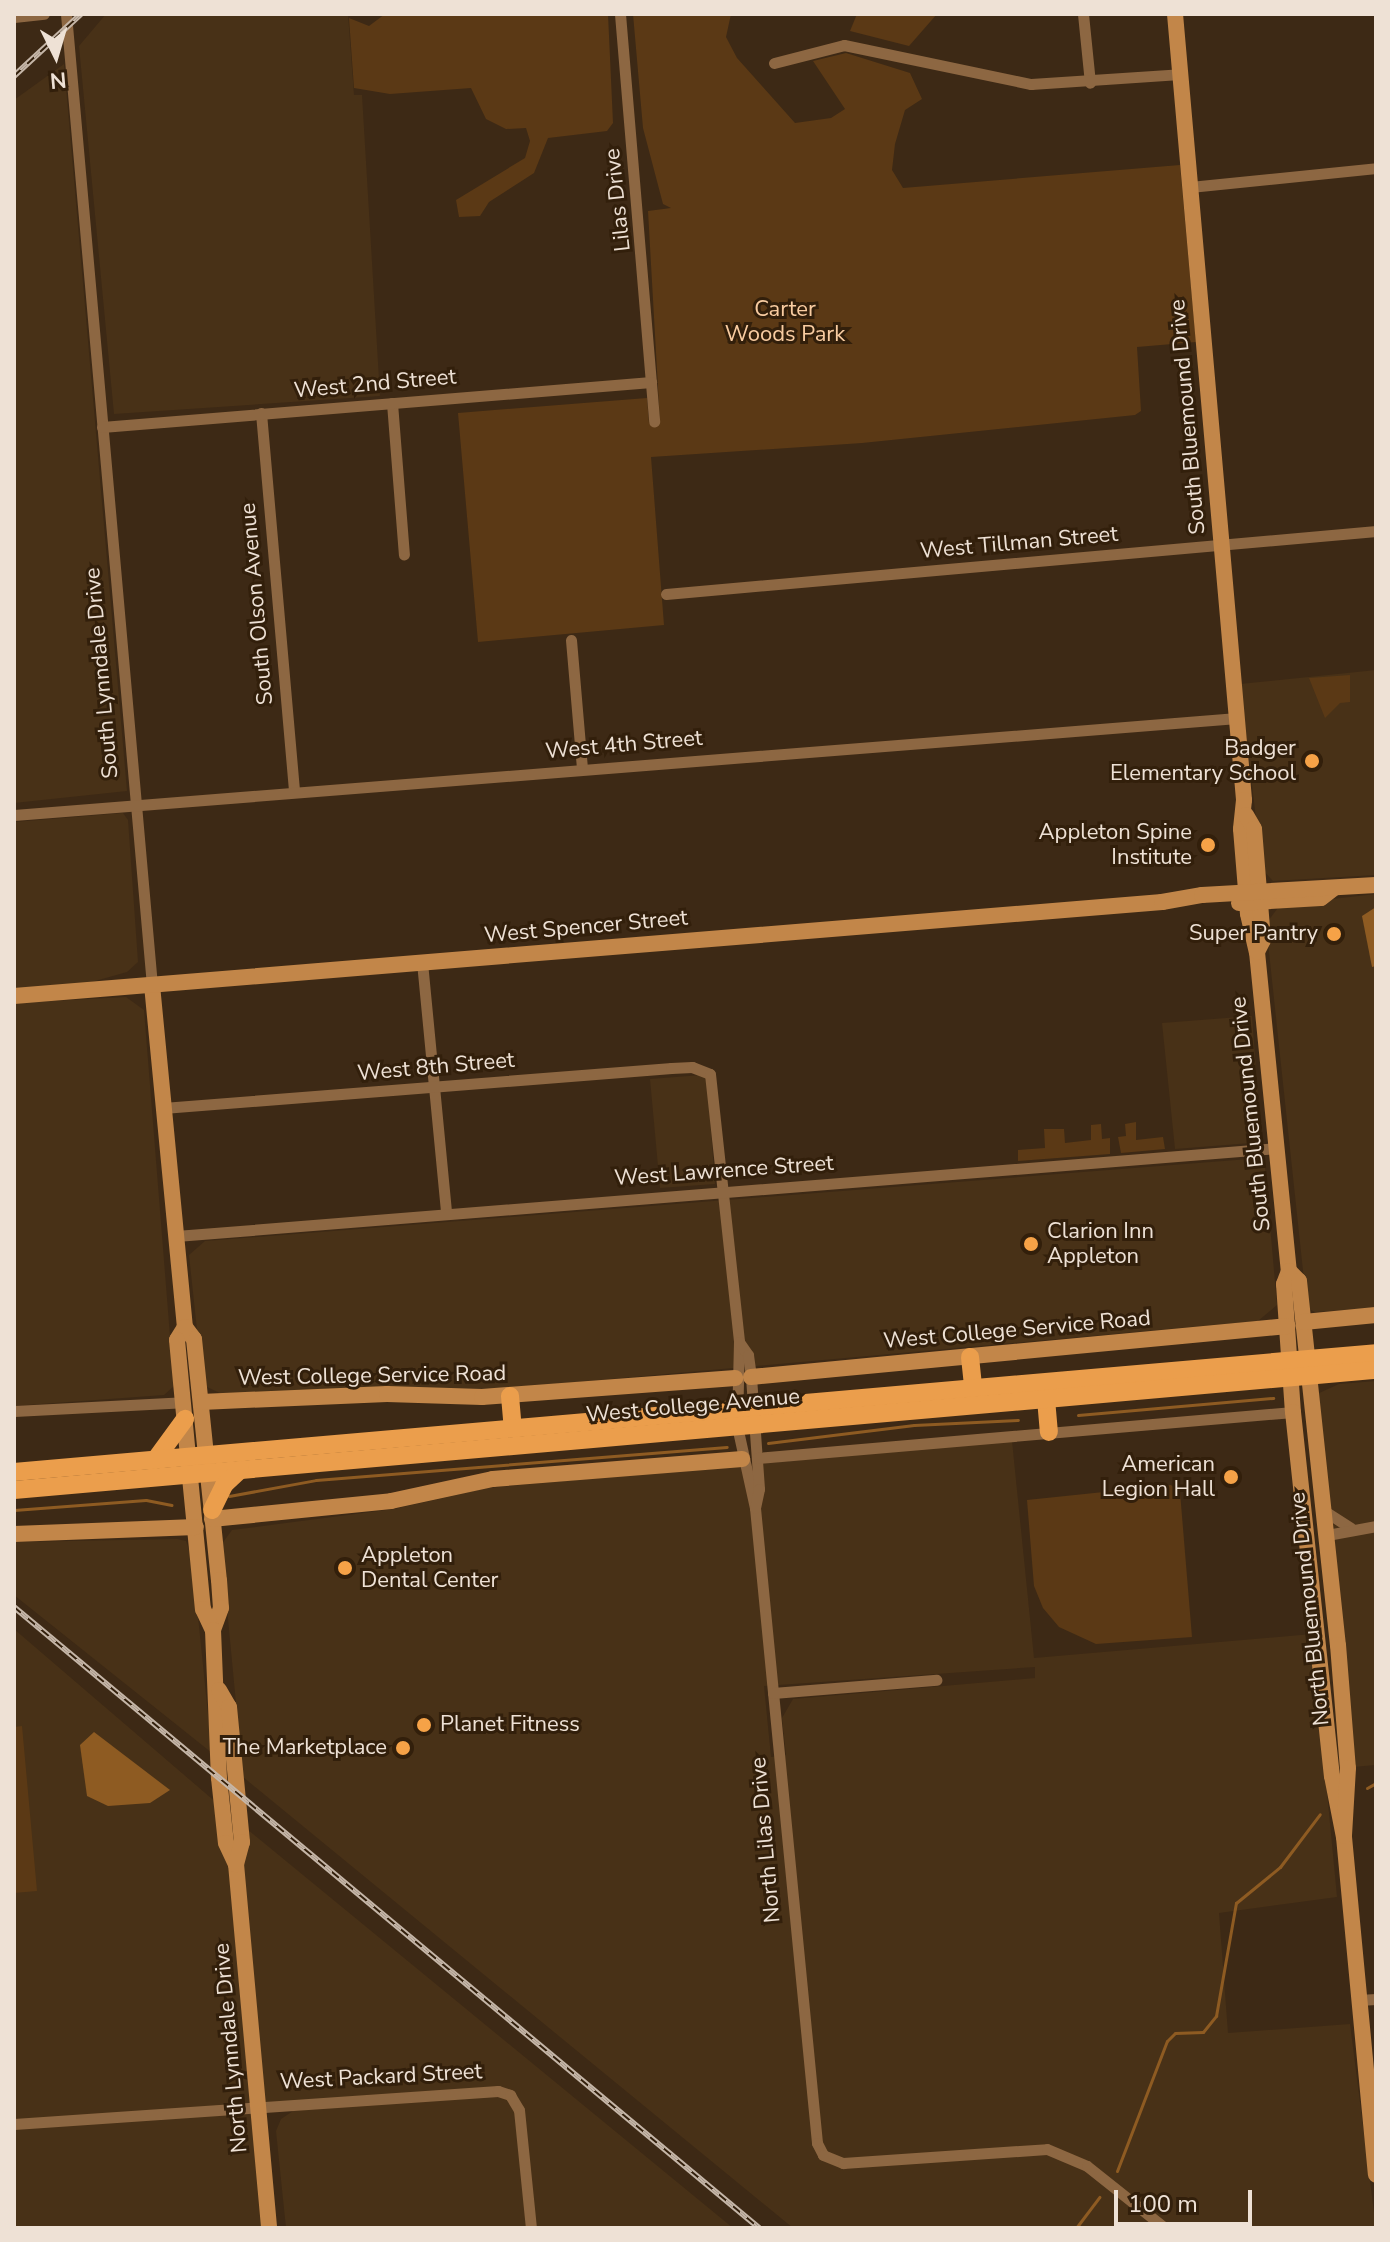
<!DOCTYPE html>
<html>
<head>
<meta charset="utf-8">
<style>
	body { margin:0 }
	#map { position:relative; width:1390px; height:2242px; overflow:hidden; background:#3d2915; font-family:"Nunito Sans",sans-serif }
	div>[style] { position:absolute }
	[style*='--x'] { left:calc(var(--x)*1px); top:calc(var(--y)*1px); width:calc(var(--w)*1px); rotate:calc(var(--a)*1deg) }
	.built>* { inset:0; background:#483117 }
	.green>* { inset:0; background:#5b3915 }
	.water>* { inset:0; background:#8e5b22 }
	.stream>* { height:3px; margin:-1.5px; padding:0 1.5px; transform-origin:1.5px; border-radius:1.5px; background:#8e5b22 }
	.street>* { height:11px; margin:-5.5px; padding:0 5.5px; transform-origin:5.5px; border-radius:5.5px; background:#8d6742 }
	.secondary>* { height:16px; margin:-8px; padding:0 8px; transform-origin:8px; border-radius:8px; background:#c28649 }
	.primary>* { height:18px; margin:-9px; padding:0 9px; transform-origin:9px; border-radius:9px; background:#eb9e4c }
	.rail>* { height:6px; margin-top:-3px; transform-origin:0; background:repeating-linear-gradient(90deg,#321f0b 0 9px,#c5b6a8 0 18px); box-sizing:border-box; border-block:2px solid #c5b6a8 }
	.dots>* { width:22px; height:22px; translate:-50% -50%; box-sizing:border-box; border:4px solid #321f0b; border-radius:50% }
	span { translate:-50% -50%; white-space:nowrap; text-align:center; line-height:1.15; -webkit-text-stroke:6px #321f0b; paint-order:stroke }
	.street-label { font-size:22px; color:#eee1d5 }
	.park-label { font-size:22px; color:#f9cca1 }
	.poi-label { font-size:22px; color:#eee1d5 }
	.right { translate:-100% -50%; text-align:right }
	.left { translate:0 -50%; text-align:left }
	.frame { position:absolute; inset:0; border:16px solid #eee1d5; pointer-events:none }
	.north { position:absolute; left:16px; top:16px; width:80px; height:80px; -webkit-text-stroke:6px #321f0b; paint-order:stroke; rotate:175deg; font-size:22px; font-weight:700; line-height:32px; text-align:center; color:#eee1d5 }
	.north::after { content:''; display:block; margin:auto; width:28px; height:36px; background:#eee1d5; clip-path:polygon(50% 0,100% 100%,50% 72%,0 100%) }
	.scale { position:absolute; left:1114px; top:2190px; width:138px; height:36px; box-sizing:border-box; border:4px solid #eee1d5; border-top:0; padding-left:10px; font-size:24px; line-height:28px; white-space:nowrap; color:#eee1d5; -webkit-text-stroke:6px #321f0b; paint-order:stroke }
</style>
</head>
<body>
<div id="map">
	<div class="built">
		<div style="clip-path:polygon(106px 14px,348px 14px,354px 95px,362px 95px,380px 396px,114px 414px,79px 46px)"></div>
		<div style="clip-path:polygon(64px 64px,127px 791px,14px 803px,14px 100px)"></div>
		<div style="clip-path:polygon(1376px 670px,1376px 875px,1273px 881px,1262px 869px,1240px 684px)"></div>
		<div style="clip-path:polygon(123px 813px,128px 820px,138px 962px,127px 972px,88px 983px,14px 989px,14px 822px)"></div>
		<div style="clip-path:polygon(1376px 894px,1376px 1308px,1315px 1312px,1307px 1308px,1266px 924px,1280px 905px)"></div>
		<div style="clip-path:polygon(126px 997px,144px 1010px,174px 1386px,164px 1395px,14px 1406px,14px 1003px)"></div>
		<div style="clip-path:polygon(1252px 1016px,1261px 1137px,1251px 1143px,1175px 1149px,1162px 1023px)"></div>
		<div style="clip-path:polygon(702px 1075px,707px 1077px,715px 1184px,660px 1188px,650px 1079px)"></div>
		<div style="clip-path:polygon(1249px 1159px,1265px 1168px,1277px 1305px,1258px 1321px,500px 1389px,224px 1395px,207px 1387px,200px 1358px,189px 1255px,205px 1241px)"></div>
		<div style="clip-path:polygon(1376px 1381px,1376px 1765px,1353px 1767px,1317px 1394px,1339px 1384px)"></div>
		<div style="clip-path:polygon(evenodd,1012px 1441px,1034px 1658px,1312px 1634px,1337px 1897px,1219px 1913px,1228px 2033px,1350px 2024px,1376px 2228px,793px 2228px,243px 1777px,221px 1545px,232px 1530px,394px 1509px,487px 1488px,1012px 1441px,1035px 1667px,1035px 1678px,793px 1699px,782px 1718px,786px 1755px,771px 1757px,764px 1686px,1035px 1667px)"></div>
		<div style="clip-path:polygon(177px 1539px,186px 1541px,192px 1558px,212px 1753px,14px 1595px,14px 1542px)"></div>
		<div style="clip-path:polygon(14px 1629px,253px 1834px,733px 2228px,286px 2228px,276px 2131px,281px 2119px,293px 2111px,366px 2105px,258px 2105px,269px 2228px,14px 2228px)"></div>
	</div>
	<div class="green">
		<div style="clip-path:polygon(385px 14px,608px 14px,613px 123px,607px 131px,548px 138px,534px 173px,489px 202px,480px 216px,459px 217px,456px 200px,525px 158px,530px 141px,526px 128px,506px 129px,486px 119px,471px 88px,390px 94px,354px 88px,349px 18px,369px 26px)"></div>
		<div style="clip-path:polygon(633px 14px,731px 14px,726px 37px,737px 58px,795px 123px,831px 118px,845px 109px,813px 61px,846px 53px,910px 73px,922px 99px,905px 110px,895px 144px,892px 170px,903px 188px,1180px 165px,1196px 342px,1137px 347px,1141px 411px,1135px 415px,862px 443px,651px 457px,664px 625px,478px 642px,458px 413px,647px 398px,649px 423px,660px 423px,648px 211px,671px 208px,663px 204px,643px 128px)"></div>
		<div style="clip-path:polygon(857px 14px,937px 14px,909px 46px,850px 31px)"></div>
		<div style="clip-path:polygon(1350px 675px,1350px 702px,1340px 703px,1325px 718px,1309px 678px)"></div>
		<div style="clip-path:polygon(1136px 1122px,1136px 1140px,1163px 1137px,1165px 1149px,1121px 1153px,1118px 1137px,1126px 1136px,1125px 1124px)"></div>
		<div style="clip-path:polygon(1101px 1124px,1102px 1139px,1110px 1138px,1110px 1154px,1018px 1161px,1018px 1150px,1045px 1148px,1044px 1129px,1064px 1129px,1065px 1143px,1091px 1140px,1091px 1125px)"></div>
		<div style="clip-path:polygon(1171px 1485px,1180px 1492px,1192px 1637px,1096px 1644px,1059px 1627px,1043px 1608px,1034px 1586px,1027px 1500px)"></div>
		<div style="clip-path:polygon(22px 1726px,37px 1891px,14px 1893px,14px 1727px)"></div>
	</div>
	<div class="water">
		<div style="clip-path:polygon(1376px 907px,1376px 966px,1372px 967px,1362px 916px)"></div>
		<div style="clip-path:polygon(94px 1732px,170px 1790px,150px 1803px,108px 1806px,87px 1796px,80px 1745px)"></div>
	</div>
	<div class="stream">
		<div style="--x:1078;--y:1415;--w:196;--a:-5"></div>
		<div style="--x:768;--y:1443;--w:147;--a:-7"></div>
		<div style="--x:914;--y:1425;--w:104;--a:-2.8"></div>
		<div style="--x:229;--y:1496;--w:88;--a:-10.4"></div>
		<div style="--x:316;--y:1480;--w:412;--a:-4.6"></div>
		<div style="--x:14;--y:1510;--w:132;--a:-4.3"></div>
		<div style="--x:146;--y:1500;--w:26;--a:11"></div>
		<div style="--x:1367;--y:1788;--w:10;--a:-29"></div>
		<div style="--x:1117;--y:2171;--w:139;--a:-69"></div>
		<div style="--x:1167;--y:2041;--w:11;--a:-45"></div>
		<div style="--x:1175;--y:2033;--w:28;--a:-2"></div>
		<div style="--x:1203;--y:2032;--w:21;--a:-51"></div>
		<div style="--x:1216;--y:2016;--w:115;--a:-80"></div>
		<div style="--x:1236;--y:1903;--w:57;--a:-39.3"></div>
		<div style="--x:1280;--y:1867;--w:66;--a:-53"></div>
		<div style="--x:1076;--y:2228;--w:39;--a:-53"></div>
	</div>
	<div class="street">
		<div style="--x:66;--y:14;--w:975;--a:84.94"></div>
		<div style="--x:620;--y:14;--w:409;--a:85.2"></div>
		<div style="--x:1083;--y:14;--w:69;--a:84.2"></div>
		<div style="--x:14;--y:17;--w:30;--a:-6"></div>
		<div style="--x:774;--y:63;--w:72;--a:-14.4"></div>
		<div style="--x:844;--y:45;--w:191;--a:11.8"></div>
		<div style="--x:1031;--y:84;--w:149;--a:-3.8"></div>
		<div style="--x:1190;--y:187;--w:187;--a:-5.8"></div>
		<div style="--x:392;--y:403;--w:152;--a:85.5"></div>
		<div style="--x:261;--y:413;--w:380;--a:85"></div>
		<div style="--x:102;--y:427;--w:551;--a:-4.69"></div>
		<div style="--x:666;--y:594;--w:713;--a:-5.07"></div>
		<div style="--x:571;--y:640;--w:128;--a:85.1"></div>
		<div style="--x:14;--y:815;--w:1227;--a:-4.53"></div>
		<div style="--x:422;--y:962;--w:252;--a:84.5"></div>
		<div style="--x:163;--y:1108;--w:510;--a:-4.5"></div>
		<div style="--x:671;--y:1068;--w:21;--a:-3"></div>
		<div style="--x:692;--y:1067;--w:19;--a:21"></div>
		<div style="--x:710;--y:1074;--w:270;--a:83.8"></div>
		<div style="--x:739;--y:1342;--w:84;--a:91.4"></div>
		<div style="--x:737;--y:1426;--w:84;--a:77.6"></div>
		<div style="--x:755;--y:1508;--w:638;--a:84.42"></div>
		<div style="--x:817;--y:2143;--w:13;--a:63"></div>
		<div style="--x:823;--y:2155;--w:22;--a:22"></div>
		<div style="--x:843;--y:2163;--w:204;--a:-3.9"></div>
		<div style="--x:1047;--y:2149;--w:43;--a:23"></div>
		<div style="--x:1087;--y:2166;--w:100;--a:38.5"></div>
		<div style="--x:176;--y:1236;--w:1104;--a:-4.57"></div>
		<div style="--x:739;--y:1342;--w:16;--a:55"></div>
		<div style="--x:748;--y:1355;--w:22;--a:82"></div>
		<div style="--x:751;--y:1377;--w:112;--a:85.9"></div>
		<div style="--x:759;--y:1489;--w:19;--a:102"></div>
		<div style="--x:14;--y:1411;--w:169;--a:-3"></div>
		<div style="--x:757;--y:1458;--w:538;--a:-4.91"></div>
		<div style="--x:1323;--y:1510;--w:33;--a:33"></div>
		<div style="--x:1327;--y:1535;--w:50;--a:-10.4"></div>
		<div style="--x:773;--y:1693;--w:164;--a:-4.6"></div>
		<div style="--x:1359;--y:2000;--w:17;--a:-3"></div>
		<div style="--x:14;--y:2124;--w:485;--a:-3.9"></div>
		<div style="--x:498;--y:2091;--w:13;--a:18"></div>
		<div style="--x:510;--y:2095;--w:17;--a:59"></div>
		<div style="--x:519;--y:2110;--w:119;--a:84.2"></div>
	</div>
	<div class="secondary">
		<div style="--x:1175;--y:14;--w:789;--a:84.98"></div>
		<div style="--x:1244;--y:800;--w:29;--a:96"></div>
		<div style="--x:1241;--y:829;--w:85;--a:85.3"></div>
		<div style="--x:1248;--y:914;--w:39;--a:77"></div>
		<div style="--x:1257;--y:952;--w:321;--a:84.3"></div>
		<div style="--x:1289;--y:1271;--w:14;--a:111"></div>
		<div style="--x:1284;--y:1284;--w:128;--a:86"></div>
		<div style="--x:1293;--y:1412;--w:366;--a:83.9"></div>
		<div style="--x:1332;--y:1776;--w:62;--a:78.9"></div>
		<div style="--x:1344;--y:1837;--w:339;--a:84.6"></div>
		<div style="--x:1246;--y:815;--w:16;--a:60"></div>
		<div style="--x:1254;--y:829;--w:62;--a:85.4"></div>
		<div style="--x:1259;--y:891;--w:49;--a:85.3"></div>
		<div style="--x:1263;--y:940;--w:13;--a:117"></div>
		<div style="--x:1239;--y:903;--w:82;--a:-3.5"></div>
		<div style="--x:1321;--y:898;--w:15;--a:-37"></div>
		<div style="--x:152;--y:985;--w:344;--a:84.5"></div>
		<div style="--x:185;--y:1327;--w:15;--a:53"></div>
		<div style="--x:194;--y:1339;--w:242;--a:84.1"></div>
		<div style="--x:219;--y:1580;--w:28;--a:86"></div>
		<div style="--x:221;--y:1608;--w:23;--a:110"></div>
		<div style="--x:14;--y:996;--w:1152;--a:-4.68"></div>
		<div style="--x:1162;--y:902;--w:41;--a:-9.9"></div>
		<div style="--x:1202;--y:895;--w:174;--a:-3.3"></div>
		<div style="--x:1289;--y:1271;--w:14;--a:45"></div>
		<div style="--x:1299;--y:1281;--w:366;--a:83.9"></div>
		<div style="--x:1338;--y:1645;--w:123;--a:85.4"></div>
		<div style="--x:1348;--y:1768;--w:68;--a:93.4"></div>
		<div style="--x:1304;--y:1322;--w:72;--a:-5.6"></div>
		<div style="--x:185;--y:1327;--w:15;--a:122"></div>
		<div style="--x:177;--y:1340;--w:118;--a:84.6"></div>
		<div style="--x:188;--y:1457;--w:153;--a:84.4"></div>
		<div style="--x:203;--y:1609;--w:23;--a:65"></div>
		<div style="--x:213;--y:1630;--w:148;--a:87.7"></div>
		<div style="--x:219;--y:1778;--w:65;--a:83.9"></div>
		<div style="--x:226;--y:1843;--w:23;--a:65"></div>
		<div style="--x:236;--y:1864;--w:365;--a:84.8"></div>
		<div style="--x:751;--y:1377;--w:539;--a:-5.43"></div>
		<div style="--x:201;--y:1402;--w:186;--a:-2.5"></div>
		<div style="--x:387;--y:1394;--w:95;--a:1.8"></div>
		<div style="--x:482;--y:1397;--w:254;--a:-4.3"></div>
		<div style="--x:212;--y:1519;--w:180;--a:-5.7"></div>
		<div style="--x:391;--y:1501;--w:104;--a:-12.2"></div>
		<div style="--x:493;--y:1479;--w:250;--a:-4.6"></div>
		<div style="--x:14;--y:1534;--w:182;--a:-2.2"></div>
		<div style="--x:219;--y:1690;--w:20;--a:60"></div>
		<div style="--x:229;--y:1707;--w:136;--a:84.5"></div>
		<div style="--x:242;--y:1842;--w:23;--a:105"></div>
	</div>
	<div class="primary">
		<div style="--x:970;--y:1357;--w:31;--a:84"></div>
		<div style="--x:510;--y:1396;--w:32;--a:85"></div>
		<div style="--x:1046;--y:1399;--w:33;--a:85"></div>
		<div style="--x:155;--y:1460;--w:51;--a:-53.8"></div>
		<div style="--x:14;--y:1472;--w:1367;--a:-4.99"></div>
		<div style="--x:14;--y:1490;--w:1367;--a:-5.04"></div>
		<div style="--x:212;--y:1510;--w:28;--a:-64"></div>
		<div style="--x:224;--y:1485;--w:22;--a:-43"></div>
	</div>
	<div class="rail">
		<div style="--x:14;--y:76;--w:91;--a:-42.8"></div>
		<div style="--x:14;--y:1607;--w:970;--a:39.81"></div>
	</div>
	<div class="dots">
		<div style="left:1312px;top:761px;background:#f6a247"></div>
		<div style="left:1208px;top:845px;background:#f6a247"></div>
		<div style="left:1334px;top:934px;background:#f6a247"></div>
		<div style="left:1031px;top:1244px;background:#f6a247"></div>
		<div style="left:1231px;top:1477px;background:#f6a247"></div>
		<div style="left:345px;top:1568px;background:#f6a247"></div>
		<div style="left:424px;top:1725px;background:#f6a247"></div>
		<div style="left:403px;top:1748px;background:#f6a247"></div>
	</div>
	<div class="street-label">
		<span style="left:618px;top:200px;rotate:-96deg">Lilas Drive</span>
		<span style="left:375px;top:384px;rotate:-5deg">West 2nd Street</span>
		<span style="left:1188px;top:417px;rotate:-95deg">South Bluemound Drive</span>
		<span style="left:1019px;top:543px;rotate:-5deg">West Tillman Street</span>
		<span style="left:257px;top:604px;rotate:-95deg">South Olson Avenue</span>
		<span style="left:102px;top:673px;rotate:-95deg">South Lynndale Drive</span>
		<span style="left:624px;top:745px;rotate:-5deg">West 4th Street</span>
		<span style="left:586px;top:927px;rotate:-5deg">West Spencer Street</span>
		<span style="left:436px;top:1067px;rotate:-5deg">West 8th Street</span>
		<span style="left:1251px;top:1114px;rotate:-96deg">South Bluemound Drive</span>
		<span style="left:724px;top:1171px;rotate:-4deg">West Lawrence Street</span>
		<span style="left:1017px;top:1330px;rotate:-5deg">West College Service Road</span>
		<span style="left:372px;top:1376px;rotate:-1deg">West College Service Road</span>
		<span style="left:693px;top:1406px;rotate:-5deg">West College Avenue</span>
		<span style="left:1310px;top:1609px;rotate:-96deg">North Bluemound Drive</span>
		<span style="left:766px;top:1840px;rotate:-95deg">North Lilas Drive</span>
		<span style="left:231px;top:2048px;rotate:-95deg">North Lynndale Drive</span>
		<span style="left:381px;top:2077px;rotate:-3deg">West Packard Street</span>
	</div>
	<div class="park-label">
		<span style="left:785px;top:322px">Carter<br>Woods Park</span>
	</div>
	<div class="poi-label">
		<span class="right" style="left:1296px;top:761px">Badger<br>Elementary School</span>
		<span class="right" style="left:1192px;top:845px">Appleton Spine<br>Institute</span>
		<span class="right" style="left:1318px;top:934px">Super Pantry</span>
		<span class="left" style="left:1047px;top:1244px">Clarion Inn<br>Appleton</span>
		<span class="right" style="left:1215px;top:1477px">American<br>Legion Hall</span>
		<span class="left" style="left:361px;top:1568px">Appleton<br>Dental Center</span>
		<span class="left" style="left:440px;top:1725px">Planet Fitness</span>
		<span class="right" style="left:387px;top:1748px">The Marketplace</span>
	</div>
	<div class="frame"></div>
	<div class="north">N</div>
	<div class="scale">100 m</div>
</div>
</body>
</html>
